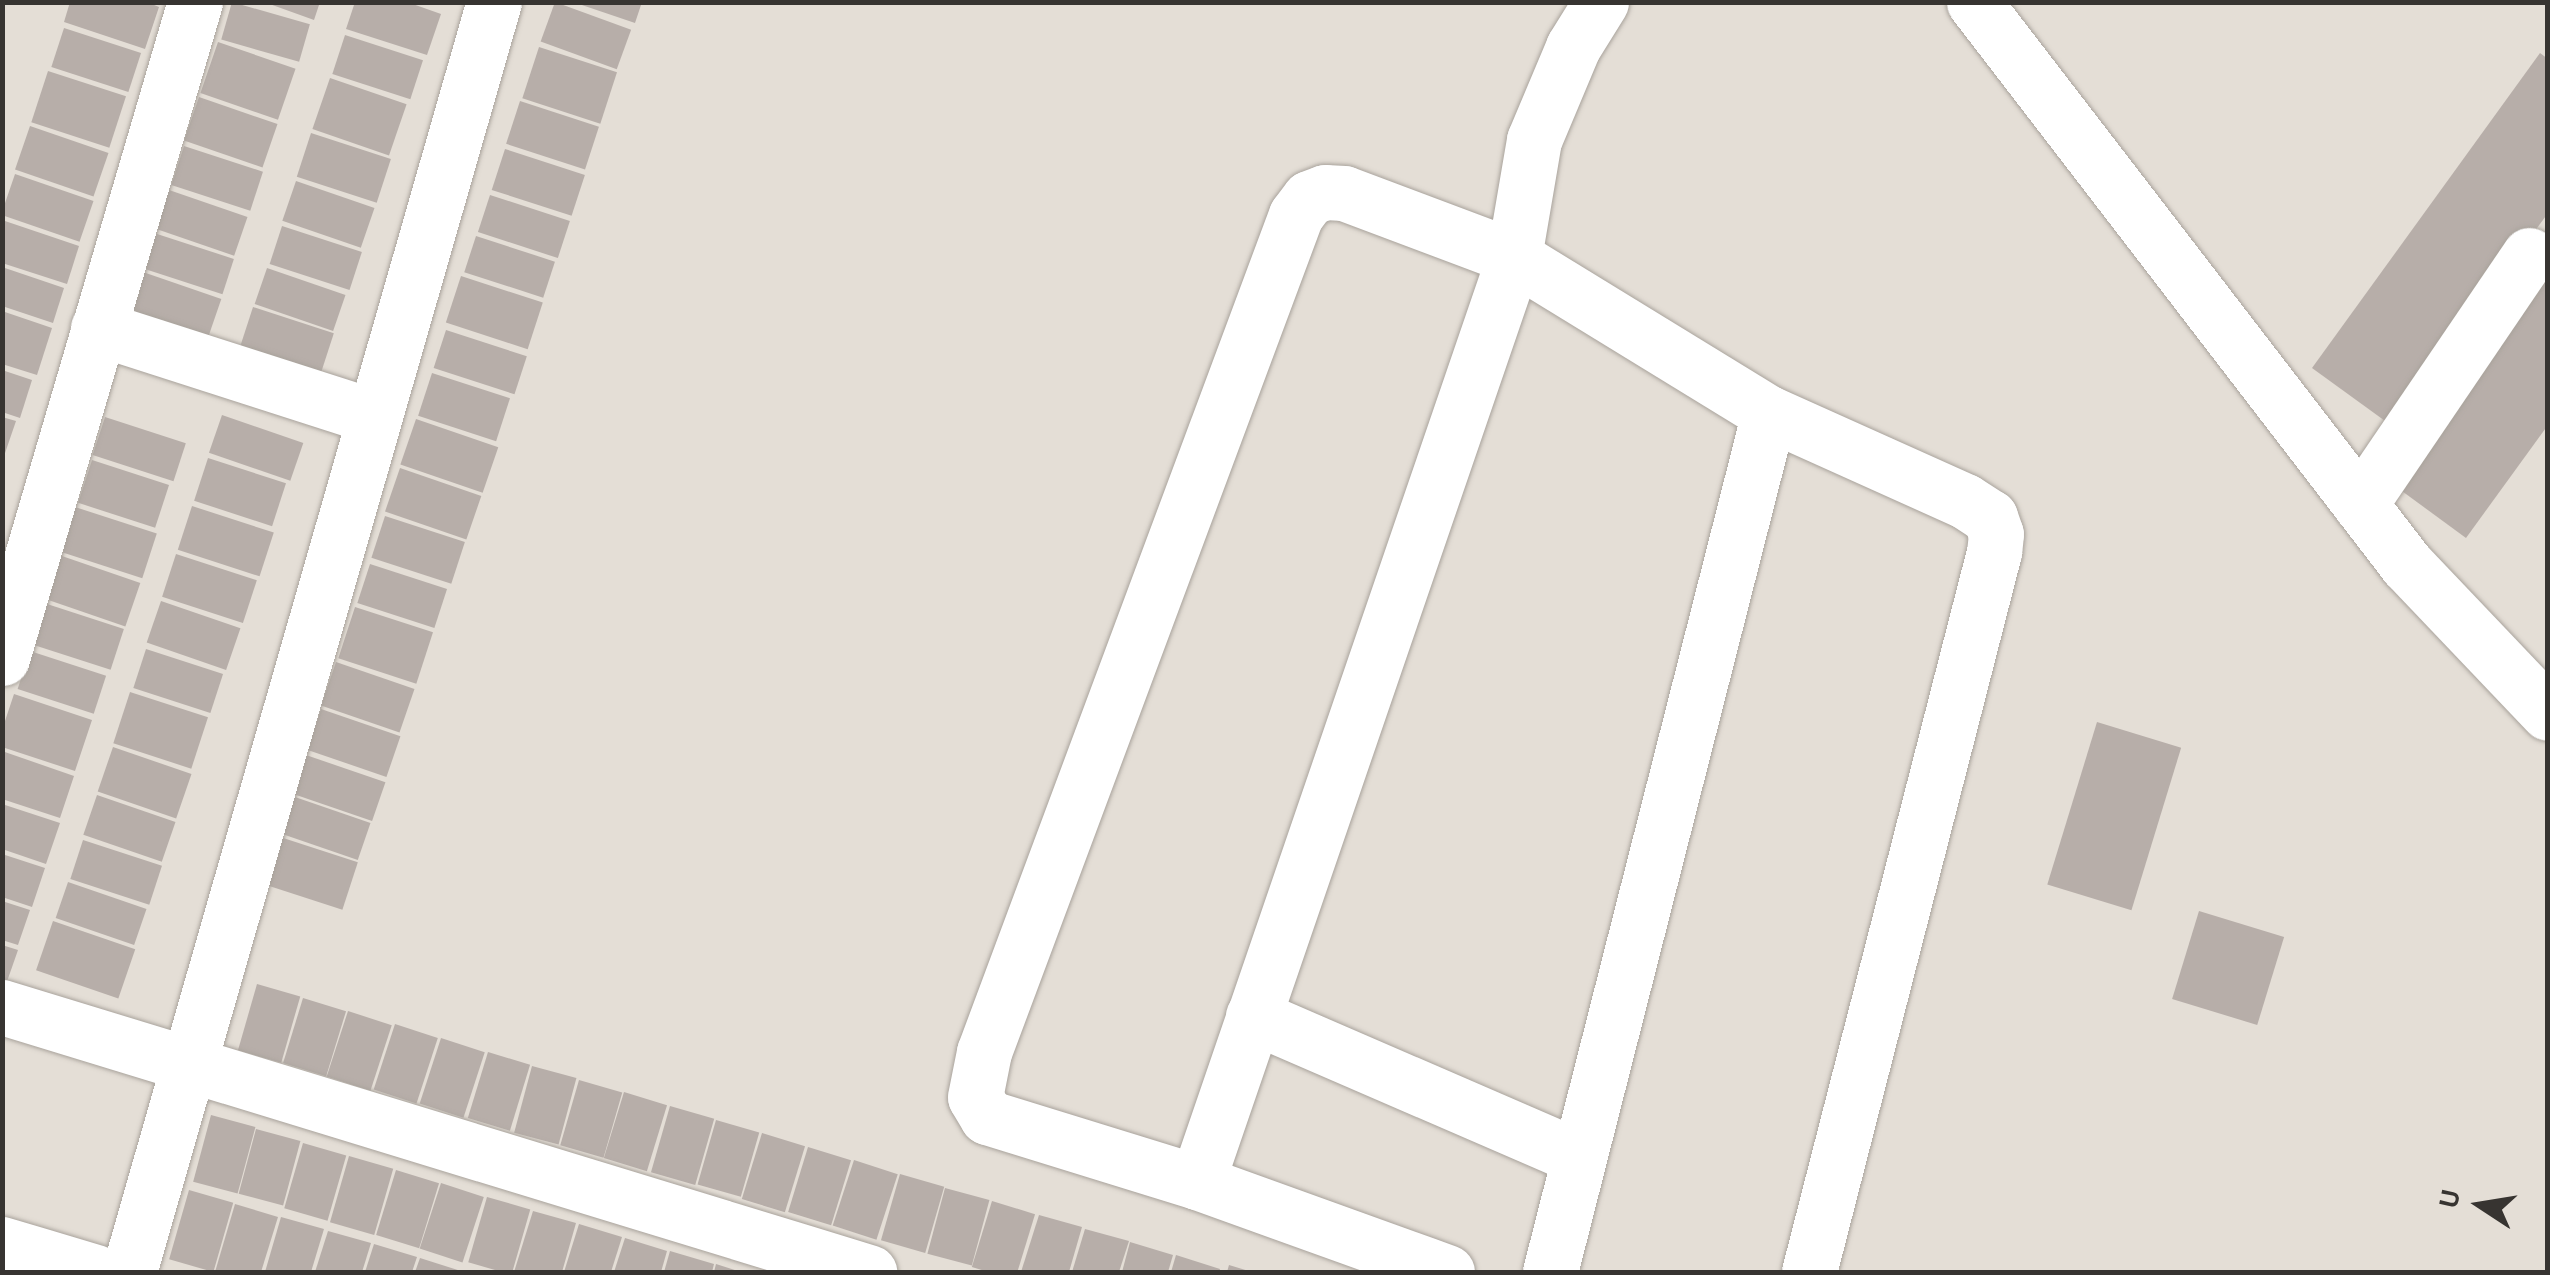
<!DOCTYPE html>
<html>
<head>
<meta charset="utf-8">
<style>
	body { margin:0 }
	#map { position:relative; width:2550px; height:1275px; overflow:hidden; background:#e4ded6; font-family:"Alegreya Sans",sans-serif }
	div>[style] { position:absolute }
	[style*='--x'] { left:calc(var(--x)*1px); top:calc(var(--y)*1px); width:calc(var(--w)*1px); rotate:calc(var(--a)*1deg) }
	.building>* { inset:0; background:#b7aea9; transform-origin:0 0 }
	.roads { filter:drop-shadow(0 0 2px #a9a39c) drop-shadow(0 0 2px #a9a39c) }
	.minor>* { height:55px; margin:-27.5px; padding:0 27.5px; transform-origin:27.5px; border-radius:27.5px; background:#fff }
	span { translate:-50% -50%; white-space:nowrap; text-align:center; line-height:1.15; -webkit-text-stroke:8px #e4ded6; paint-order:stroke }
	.frame { position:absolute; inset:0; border:5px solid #373431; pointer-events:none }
	.north { position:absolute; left:2430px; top:1155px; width:100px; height:100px; -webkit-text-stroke:8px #e4ded6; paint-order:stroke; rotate:282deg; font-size:28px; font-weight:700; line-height:40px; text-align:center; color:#373431 }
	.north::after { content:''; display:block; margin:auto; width:35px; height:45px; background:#373431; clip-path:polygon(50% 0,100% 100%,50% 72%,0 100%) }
</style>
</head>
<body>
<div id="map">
	<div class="building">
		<div style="clip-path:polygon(70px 2px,147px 2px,159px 7px,145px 49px,64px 22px)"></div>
		<div style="left:232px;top:2px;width:81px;height:39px;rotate:16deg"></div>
		<div style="clip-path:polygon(264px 2px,320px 2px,314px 20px)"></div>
		<div style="clip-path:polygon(355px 2px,407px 2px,441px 14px,427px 55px,346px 29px)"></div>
		<div style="left:555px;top:2px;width:81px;height:42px;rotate:20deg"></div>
		<div style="clip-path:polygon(573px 2px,642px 2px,635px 23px)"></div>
		<div style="left:64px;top:28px;width:81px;height:41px;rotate:18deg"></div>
		<div style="left:345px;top:35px;width:82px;height:41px;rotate:18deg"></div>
		<div style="left:218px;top:42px;width:82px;height:54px;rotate:19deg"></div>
		<div style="left:539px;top:47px;width:82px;height:54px;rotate:18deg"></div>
		<div style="clip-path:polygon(2540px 53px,2548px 59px,2548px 213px,2392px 426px,2312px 368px)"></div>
		<div style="left:48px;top:71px;width:82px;height:54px;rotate:18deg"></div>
		<div style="left:330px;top:78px;width:81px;height:54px;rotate:19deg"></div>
		<div style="left:199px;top:97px;width:83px;height:46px;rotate:19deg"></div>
		<div style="left:520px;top:101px;width:83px;height:45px;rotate:18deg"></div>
		<div style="left:30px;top:126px;width:83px;height:46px;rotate:19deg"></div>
		<div style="left:311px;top:133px;width:84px;height:46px;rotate:18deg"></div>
		<div style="left:184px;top:146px;width:83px;height:41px;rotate:18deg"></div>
		<div style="left:505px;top:149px;width:84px;height:43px;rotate:18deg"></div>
		<div style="left:15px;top:174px;width:83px;height:43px;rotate:19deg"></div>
		<div style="left:296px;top:181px;width:83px;height:42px;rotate:19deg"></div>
		<div style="left:169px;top:190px;width:83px;height:41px;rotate:19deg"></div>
		<div style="left:490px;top:195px;width:84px;height:39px;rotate:18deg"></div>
		<div style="clip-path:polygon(2px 220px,79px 246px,67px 284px,2px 263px)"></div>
		<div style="left:282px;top:226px;width:84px;height:40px;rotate:18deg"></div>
		<div style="left:154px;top:233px;width:84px;height:37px;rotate:18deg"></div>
		<div style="left:476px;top:236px;width:83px;height:38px;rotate:18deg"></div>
		<div style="clip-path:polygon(2548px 266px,2548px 425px,2466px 538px,2391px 483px)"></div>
		<div style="clip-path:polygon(2px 267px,64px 288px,53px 323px,2px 306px)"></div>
		<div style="left:267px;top:268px;width:83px;height:38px;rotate:19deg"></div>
		<div style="left:140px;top:271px;width:86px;height:52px;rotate:19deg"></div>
		<div style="left:461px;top:276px;width:86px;height:49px;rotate:18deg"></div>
		<div style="left:253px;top:307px;width:85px;height:51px;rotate:18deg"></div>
		<div style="clip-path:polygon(2px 311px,52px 328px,37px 375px,2px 364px)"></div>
		<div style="left:446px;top:330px;width:85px;height:40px;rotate:18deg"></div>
		<div style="clip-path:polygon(2px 370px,32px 380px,20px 418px,2px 412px)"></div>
		<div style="left:432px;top:373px;width:82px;height:45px;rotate:18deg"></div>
		<div style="left:222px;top:415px;width:86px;height:40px;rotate:19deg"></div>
		<div style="clip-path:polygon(2px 417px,16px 421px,3px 459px,2px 459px)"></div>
		<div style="left:105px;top:417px;width:85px;height:40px;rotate:18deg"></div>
		<div style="left:416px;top:419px;width:87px;height:48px;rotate:19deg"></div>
		<div style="left:208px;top:458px;width:82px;height:45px;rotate:18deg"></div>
		<div style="left:92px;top:460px;width:81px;height:45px;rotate:18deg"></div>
		<div style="left:400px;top:468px;width:86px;height:46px;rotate:19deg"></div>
		<div style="left:192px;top:506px;width:86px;height:46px;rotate:18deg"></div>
		<div style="left:75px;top:507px;width:86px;height:47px;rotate:18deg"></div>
		<div style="left:385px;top:516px;width:84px;height:44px;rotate:18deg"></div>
		<div style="left:176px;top:554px;width:85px;height:45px;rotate:18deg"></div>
		<div style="left:59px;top:555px;width:86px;height:46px;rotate:19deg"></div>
		<div style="left:370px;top:564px;width:81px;height:41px;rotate:18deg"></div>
		<div style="left:161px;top:601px;width:84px;height:44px;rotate:19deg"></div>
		<div style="left:44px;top:603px;width:84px;height:43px;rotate:18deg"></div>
		<div style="left:355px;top:607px;width:82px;height:54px;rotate:18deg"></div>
		<div style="left:146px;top:649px;width:81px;height:41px;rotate:18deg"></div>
		<div style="left:30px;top:651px;width:80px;height:40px;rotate:18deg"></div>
		<div style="left:336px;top:662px;width:83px;height:46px;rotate:19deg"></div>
		<div style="left:130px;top:692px;width:82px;height:54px;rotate:18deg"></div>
		<div style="clip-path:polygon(14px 694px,92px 720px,75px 771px,2px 747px,2px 730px)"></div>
		<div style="left:321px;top:709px;width:84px;height:43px;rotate:19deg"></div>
		<div style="left:2097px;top:722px;width:88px;height:170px;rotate:17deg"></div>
		<div style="left:113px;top:747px;width:83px;height:47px;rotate:19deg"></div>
		<div style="clip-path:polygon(2px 751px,74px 776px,60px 818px,2px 799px)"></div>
		<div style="left:306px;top:755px;width:84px;height:41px;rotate:19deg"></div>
		<div style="left:97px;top:795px;width:83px;height:42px;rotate:19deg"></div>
		<div style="left:292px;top:796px;width:83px;height:39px;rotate:19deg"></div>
		<div style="clip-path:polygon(2px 804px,60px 823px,46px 864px,2px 849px)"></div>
		<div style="left:277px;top:836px;width:85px;height:50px;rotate:18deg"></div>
		<div style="left:83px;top:840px;width:83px;height:41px;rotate:18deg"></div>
		<div style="clip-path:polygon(2px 854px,45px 868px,32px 907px,2px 897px)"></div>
		<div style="left:68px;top:882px;width:83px;height:38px;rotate:19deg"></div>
		<div style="clip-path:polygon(2px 901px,30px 910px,18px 945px,2px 940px)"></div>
		<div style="left:2199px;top:911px;width:89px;height:92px;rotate:17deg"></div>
		<div style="left:53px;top:921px;width:87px;height:52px;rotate:19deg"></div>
		<div style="clip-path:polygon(2px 945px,18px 950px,3px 993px,2px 993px)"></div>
		<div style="left:257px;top:984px;width:45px;height:69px;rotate:16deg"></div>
		<div style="left:303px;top:998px;width:45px;height:68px;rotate:17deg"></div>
		<div style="left:348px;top:1011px;width:46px;height:69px;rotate:18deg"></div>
		<div style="left:395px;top:1024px;width:45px;height:69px;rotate:18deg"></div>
		<div style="left:441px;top:1038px;width:46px;height:69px;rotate:18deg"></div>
		<div style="left:488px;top:1052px;width:44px;height:69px;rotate:17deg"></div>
		<div style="left:532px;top:1066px;width:46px;height:69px;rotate:15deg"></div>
		<div style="left:579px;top:1080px;width:45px;height:68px;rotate:16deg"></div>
		<div style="left:624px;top:1092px;width:45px;height:69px;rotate:17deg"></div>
		<div style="left:670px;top:1106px;width:46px;height:69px;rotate:16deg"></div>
		<div style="left:211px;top:1115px;width:46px;height:69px;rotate:15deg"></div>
		<div style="left:716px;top:1120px;width:45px;height:67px;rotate:16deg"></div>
		<div style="left:256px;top:1129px;width:46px;height:67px;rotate:15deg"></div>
		<div style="left:762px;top:1133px;width:45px;height:69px;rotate:17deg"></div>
		<div style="left:303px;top:1143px;width:45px;height:68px;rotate:16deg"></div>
		<div style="left:808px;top:1147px;width:45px;height:68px;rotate:17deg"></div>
		<div style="left:349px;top:1156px;width:46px;height:69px;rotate:16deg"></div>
		<div style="left:854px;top:1160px;width:46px;height:69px;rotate:18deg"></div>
		<div style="left:396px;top:1170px;width:45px;height:68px;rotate:17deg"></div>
		<div style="left:900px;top:1174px;width:46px;height:69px;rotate:16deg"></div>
		<div style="left:441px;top:1183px;width:45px;height:69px;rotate:18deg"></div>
		<div style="left:945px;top:1188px;width:46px;height:68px;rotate:15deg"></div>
		<div style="left:189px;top:1190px;width:46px;height:72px;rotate:16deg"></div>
		<div style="left:487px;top:1197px;width:45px;height:68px;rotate:16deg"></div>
		<div style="left:992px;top:1201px;width:45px;height:69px;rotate:17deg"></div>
		<div style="clip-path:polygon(235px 1204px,278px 1217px,261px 1272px,215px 1272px)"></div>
		<div style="clip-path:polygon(533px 1211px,576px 1223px,562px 1272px,514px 1272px)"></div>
		<div style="clip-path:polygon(1039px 1215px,1082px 1227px,1069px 1272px,1021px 1272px)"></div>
		<div style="clip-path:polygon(281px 1217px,324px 1229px,311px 1272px,265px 1272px)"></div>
		<div style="clip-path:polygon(579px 1224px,622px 1237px,611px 1272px,564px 1272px)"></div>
		<div style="clip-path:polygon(1085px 1229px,1129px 1241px,1119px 1272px,1072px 1272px)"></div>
		<div style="clip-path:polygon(328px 1231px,371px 1243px,362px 1272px,315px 1272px)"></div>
		<div style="clip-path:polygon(625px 1238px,667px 1251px,661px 1272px,614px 1272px)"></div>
		<div style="clip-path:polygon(1130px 1242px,1173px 1255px,1168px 1272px,1122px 1272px)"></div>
		<div style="clip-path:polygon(374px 1244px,417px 1257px,412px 1272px,365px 1272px)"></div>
		<div style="clip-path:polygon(670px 1251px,714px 1264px,712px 1272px,664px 1272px)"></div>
		<div style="clip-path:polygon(1176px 1255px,1220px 1269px,1219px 1272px,1171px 1272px)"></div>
		<div style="clip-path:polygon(420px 1258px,464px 1272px,415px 1272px)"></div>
		<div style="clip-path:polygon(716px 1264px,741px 1272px,714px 1272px)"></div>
		<div style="clip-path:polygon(1229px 1265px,1252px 1272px,1227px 1272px)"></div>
	</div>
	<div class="roads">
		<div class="minor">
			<div style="--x:1974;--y:2;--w:710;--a:52.44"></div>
			<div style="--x:2407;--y:565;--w:204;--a:46.4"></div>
			<div style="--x:98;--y:328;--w:288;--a:17.8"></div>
			<div style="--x:2360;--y:504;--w:301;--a:-55.8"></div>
			<div style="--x:2;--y:658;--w:684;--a:-73.61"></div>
			<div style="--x:2;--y:1007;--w:907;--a:17"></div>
			<div style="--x:1253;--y:1016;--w:355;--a:23.4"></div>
			<div style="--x:1197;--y:1182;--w:978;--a:-71.08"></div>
			<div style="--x:1514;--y:257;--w:119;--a:-80.3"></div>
			<div style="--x:1534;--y:140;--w:101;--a:-67.2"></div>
			<div style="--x:1573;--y:47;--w:53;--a:-58.1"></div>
			<div style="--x:2;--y:1244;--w:98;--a:16.6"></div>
			<div style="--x:129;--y:1272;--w:1321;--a:-73.97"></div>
			<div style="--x:1447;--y:1272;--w:266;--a:-160.2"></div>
			<div style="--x:1197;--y:1182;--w:220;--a:-162.8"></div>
			<div style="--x:987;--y:1117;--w:23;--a:-121"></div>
			<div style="--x:975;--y:1097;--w:46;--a:-78.7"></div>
			<div style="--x:984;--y:1052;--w:893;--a:-69.56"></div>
			<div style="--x:1296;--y:215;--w:21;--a:-53"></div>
			<div style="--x:1309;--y:198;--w:17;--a:-21"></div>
			<div style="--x:1325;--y:192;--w:19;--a:3"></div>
			<div style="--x:1344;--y:193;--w:182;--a:20.6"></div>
			<div style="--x:1514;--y:257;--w:299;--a:31.5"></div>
			<div style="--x:1769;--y:413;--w:215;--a:24.2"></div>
			<div style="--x:1965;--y:501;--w:30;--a:33"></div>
			<div style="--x:1990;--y:517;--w:18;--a:71"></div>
			<div style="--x:1996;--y:534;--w:18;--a:96"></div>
			<div style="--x:1994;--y:552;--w:743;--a:104.41"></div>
			<div style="--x:1550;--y:1272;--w:886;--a:-75.7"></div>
		</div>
	</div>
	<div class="frame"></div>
	<div class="north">U</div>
</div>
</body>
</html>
